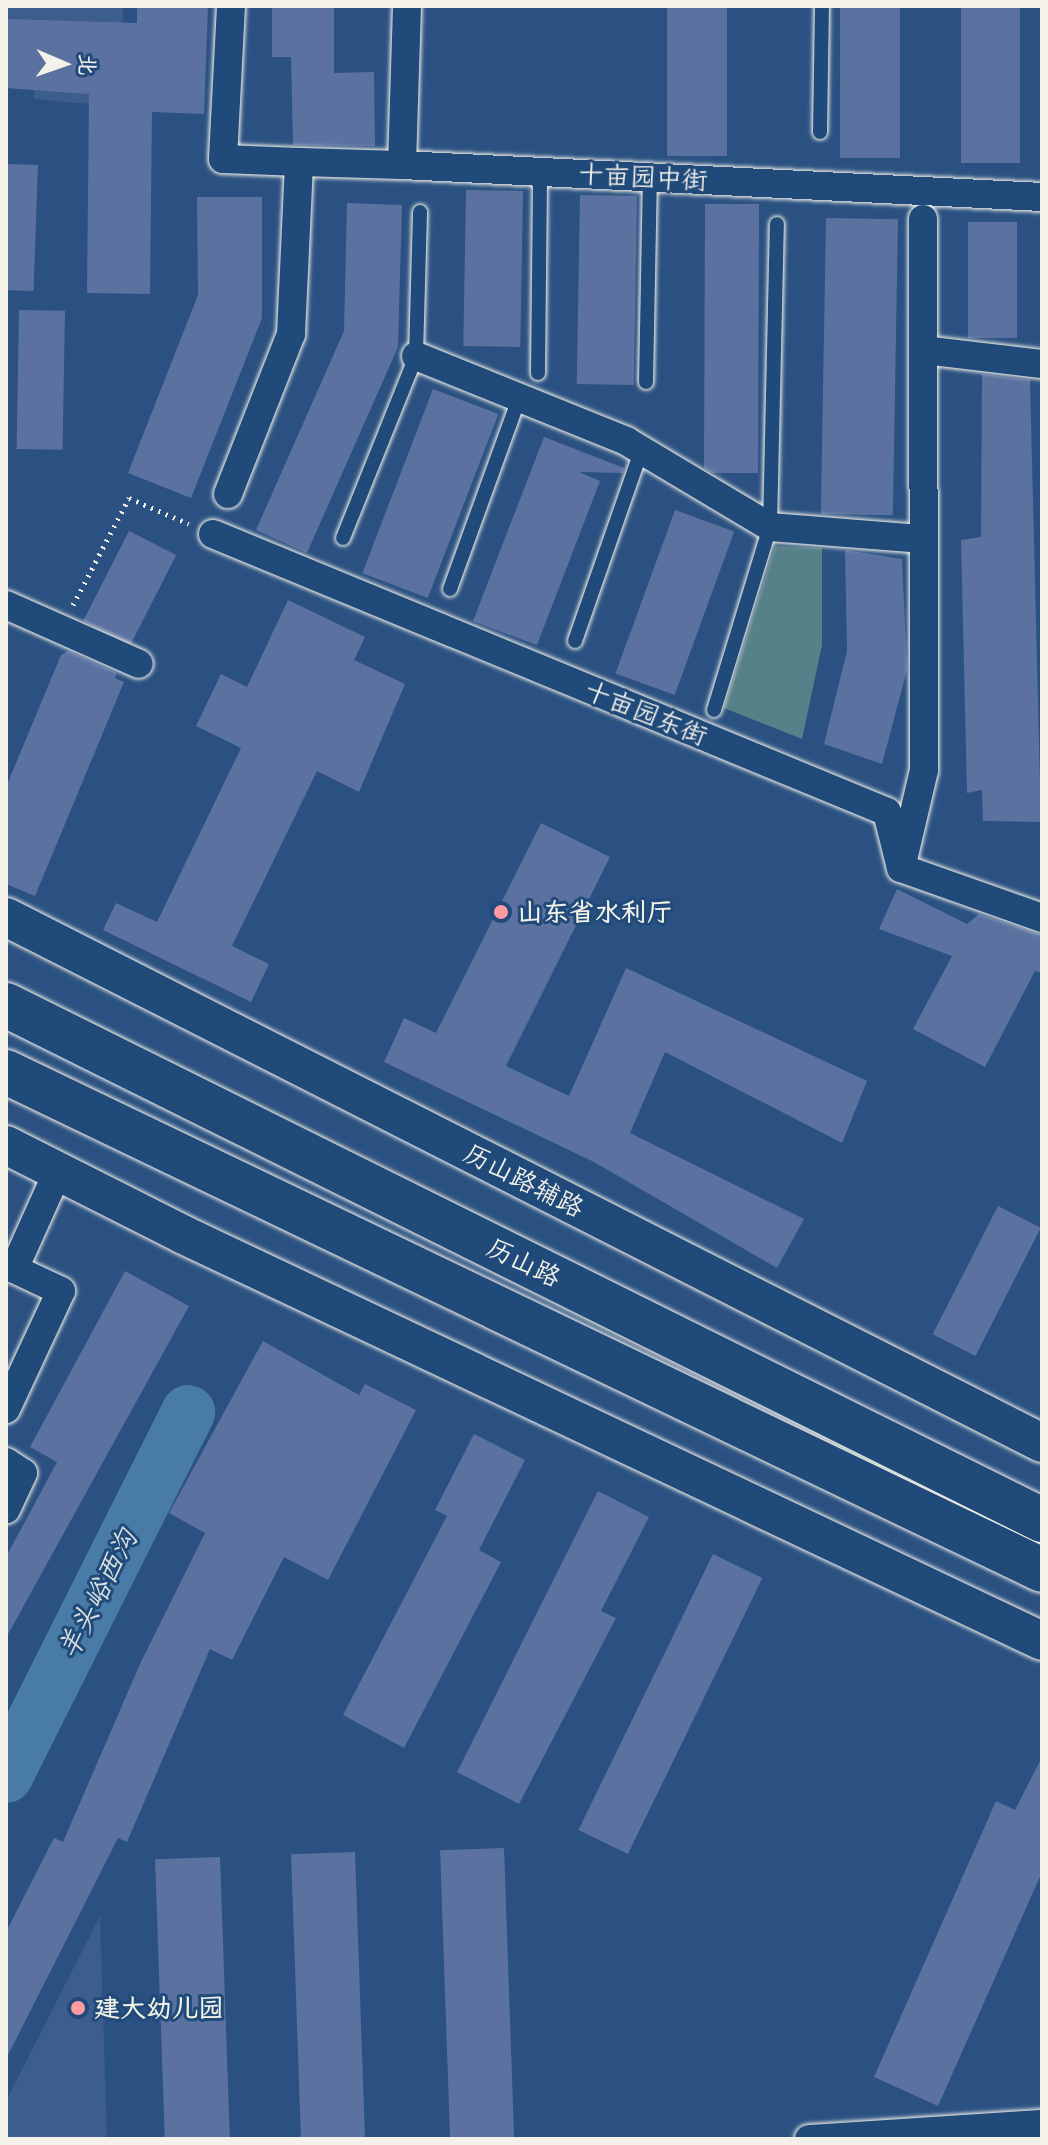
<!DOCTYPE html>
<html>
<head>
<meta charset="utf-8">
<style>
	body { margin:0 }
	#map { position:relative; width:1048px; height:2145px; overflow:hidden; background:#2a5181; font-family:"Patrick Hand","LXGW WenKai TC",sans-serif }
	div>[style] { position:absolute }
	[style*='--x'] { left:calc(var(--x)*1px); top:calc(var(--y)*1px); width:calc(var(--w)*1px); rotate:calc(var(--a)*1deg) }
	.built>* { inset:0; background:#3d5e8d }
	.green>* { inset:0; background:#578188 }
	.river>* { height:54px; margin:-27px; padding:0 27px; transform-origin:27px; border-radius:27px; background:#487ba5 }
	.building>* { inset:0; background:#5b72a1; transform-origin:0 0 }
	.path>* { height:5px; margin-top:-2.5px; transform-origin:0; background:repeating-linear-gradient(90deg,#f4f1e8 0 2px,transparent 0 8px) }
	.roads { filter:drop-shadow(0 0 2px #f4f1e8) drop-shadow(0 0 2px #f4f1e8) }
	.lane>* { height:14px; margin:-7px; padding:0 7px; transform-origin:7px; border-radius:7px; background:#1f4a7a }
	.street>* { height:28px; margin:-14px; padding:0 14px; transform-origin:14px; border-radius:14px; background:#1f4a7a }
	.secondary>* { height:38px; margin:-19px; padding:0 19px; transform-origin:19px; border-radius:19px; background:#1f4a7a }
	.primary>* { height:44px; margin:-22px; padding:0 22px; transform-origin:22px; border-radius:22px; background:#1f4a7a }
	.dots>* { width:22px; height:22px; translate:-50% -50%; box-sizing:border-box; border:4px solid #1f4a7a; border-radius:50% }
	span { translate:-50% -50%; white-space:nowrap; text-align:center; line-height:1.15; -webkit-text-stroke:6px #1f4a7a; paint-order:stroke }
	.street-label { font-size:26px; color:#f4f1e8 }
	.poi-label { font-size:26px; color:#f4f1e8; font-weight:700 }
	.left { translate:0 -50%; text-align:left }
	.water-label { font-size:28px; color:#dadfde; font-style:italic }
	.frame { position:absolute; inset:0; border:8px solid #f4f1e8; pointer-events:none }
	.north { position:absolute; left:24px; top:24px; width:80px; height:80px; -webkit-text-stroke:6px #1f4a7a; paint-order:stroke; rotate:92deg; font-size:22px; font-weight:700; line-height:32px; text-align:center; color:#f4f1e8 }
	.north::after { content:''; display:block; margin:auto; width:28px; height:36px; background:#f4f1e8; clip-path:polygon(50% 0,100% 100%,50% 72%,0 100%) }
</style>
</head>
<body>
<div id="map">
	<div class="built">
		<div style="clip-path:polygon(6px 6px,123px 6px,122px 107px,34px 99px,35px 31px,6px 30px)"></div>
		<div style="clip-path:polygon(100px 1916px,107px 2139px,6px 2139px,6px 2101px)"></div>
	</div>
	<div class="green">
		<div style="clip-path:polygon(775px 546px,822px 548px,822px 645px,802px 739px,724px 708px)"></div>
	</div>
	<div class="river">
		<div style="--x:6;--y:1776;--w:407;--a:-63.4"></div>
	</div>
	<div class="building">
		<div style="clip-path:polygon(137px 6px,208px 6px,204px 114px,152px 112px,150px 294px,87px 293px,89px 94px,6px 88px,6px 19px,137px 23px)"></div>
		<div style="clip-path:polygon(272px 6px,334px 6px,334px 73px,374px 72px,375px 146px,293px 145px,291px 57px,272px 57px)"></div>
		<div style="left:667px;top:6px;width:60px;height:150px"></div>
		<div style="left:840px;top:6px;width:60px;height:152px"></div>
		<div style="left:961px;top:6px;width:59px;height:157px"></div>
		<div style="left:6px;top:164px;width:32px;height:126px;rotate:2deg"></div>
		<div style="left:466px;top:190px;width:57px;height:156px;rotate:1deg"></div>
		<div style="left:580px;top:195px;width:57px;height:189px;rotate:1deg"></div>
		<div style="clip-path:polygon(197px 197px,262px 197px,262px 318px,191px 498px,128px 473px,198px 295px)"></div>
		<div style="clip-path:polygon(347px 203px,402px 205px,398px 347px,307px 553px,256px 530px,344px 331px)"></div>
		<div style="clip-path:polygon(705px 204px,759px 204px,758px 473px,713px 473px,704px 468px)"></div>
		<div style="left:826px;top:218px;width:72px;height:296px;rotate:1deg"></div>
		<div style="left:968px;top:222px;width:49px;height:116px"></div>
		<div style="left:19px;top:310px;width:46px;height:139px;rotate:1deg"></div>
		<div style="clip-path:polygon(982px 374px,1030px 380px,1041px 822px,983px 821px,982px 790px,967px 793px,961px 540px,981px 537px)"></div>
		<div style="left:433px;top:389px;width:70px;height:197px;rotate:21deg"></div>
		<div style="clip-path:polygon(544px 437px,624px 468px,623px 473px,579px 472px,600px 481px,537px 645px,473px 621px)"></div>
		<div style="left:675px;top:510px;width:63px;height:174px;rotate:20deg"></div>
		<div style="left:129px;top:531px;width:53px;height:101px;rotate:27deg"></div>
		<div style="clip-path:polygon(845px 550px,902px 559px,907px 670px,882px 764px,824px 744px,847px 651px)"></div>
		<div style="clip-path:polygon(288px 600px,365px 637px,354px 660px,405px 684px,359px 792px,317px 771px,232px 946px,269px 964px,251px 1002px,103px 930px,116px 903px,157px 922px,241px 748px,196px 726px,221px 674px,247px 687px)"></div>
		<div style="clip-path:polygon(68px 651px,117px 673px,115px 678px,124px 682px,35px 896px,6px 884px,6px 787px,61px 655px)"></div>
		<div style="clip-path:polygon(541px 823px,610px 857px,506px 1066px,569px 1096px,626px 968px,867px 1081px,842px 1143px,665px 1052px,630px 1133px,804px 1219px,777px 1268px,594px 1162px,384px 1062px,404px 1018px,436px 1033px)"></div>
		<div style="clip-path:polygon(897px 889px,967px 924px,979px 914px,1042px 935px,1042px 973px,1035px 971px,985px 1067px,913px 1029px,952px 956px,879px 929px)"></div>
		<div style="left:998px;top:1206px;width:48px;height:144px;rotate:27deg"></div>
		<div style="clip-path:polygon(125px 1271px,189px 1306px,6px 1638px,6px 1557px,57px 1462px,30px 1447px)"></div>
		<div style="clip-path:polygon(263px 1341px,359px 1395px,365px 1384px,416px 1410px,328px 1580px,284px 1557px,232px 1660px,210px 1649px,127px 1842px,118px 1838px,6px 2059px,6px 1932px,54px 1838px,63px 1842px,140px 1664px,205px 1533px,169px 1513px)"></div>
		<div style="clip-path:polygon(474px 1434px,525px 1460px,479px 1550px,501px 1562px,404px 1748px,343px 1715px,447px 1516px,435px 1510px)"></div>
		<div style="clip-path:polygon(598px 1491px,649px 1517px,601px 1611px,616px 1618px,519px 1804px,457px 1772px)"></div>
		<div style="left:713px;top:1554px;width:55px;height:307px;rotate:26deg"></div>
		<div style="clip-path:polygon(1042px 1757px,1042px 1872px,938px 2106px,874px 2077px,996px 1801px,1015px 1810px)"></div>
		<div style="left:504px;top:1848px;width:291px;height:64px;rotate:88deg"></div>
		<div style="left:355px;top:1852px;width:287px;height:64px;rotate:88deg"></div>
		<div style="left:220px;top:1857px;width:282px;height:65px;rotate:88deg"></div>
	</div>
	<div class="path">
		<div style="--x:73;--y:605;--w:121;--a:-62.4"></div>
		<div style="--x:129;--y:498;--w:65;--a:23.4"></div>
	</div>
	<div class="roads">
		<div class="lane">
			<div style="--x:820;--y:132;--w:126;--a:-89.1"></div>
			<div style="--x:538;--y:373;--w:201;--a:-89.4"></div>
			<div style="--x:646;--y:382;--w:204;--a:-88.9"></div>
			<div style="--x:343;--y:538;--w:196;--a:-68.1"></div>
			<div style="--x:416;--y:356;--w:144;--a:-88.4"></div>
			<div style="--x:450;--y:589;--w:203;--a:-70.1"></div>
			<div style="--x:575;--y:641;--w:201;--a:-70.8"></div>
			<div style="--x:714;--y:710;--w:191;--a:-73"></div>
			<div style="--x:770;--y:527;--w:303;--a:-88.7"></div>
		</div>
		<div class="street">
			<div style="--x:231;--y:6;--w:153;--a:93"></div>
			<div style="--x:223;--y:159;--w:76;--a:2.3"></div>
			<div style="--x:407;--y:6;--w:159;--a:91.8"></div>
			<div style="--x:402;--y:165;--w:641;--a:2.86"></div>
			<div style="--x:924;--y:350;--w:119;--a:6.8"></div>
			<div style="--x:416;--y:356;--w:227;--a:22"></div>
			<div style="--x:626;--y:441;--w:168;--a:30.8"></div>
			<div style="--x:770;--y:527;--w:151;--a:4.5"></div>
			<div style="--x:228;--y:494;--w:172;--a:-68.5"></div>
			<div style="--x:291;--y:334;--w:172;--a:-87.3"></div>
			<div style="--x:299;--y:162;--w:103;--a:1.7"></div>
			<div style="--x:213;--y:534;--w:729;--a:22.41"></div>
			<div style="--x:887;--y:812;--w:58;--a:76"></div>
			<div style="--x:6;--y:605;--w:145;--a:23.9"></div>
			<div style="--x:902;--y:864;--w:97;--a:-76.8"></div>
			<div style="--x:924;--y:770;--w:551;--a:-90.1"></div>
			<div style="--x:901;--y:868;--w:150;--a:19.5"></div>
			<div style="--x:6;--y:1409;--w:130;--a:-65"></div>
			<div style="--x:61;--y:1291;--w:52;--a:-154.9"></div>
			<div style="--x:14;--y:1269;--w:107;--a:-65.8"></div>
			<div style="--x:6;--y:1462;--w:20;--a:33"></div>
			<div style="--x:23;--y:1473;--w:40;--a:115"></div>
			<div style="--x:809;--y:2139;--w:233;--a:-3.7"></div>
		</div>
		<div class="secondary">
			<div style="--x:6;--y:917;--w:1162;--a:26.92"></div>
			<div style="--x:6;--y:1145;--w:199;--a:26.8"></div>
			<div style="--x:184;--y:1235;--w:949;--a:25.32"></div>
		</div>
		<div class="primary">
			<div style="--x:6;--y:1005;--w:1157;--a:26.43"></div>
			<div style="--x:6;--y:1072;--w:1149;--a:25.67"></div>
		</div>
	</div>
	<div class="dots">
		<div style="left:501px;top:912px;background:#ff9aa2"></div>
		<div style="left:78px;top:2008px;background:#ff9aa2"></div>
	</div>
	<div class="street-label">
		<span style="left:643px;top:177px;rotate:3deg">十亩园中街</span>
		<span style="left:646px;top:713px;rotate:22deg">十亩园东街</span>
		<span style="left:524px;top:1180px;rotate:27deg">历山路辅路</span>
		<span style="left:524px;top:1262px;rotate:26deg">历山路</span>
	</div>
	<div class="poi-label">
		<span class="left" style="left:517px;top:912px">山东省水利厅</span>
		<span class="left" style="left:94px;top:2008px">建大幼儿园</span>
	</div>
	<div class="water-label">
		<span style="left:97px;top:1594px;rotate:-63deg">羊头峪西沟</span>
	</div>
	<div class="frame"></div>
	<div class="north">北</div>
</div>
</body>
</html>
